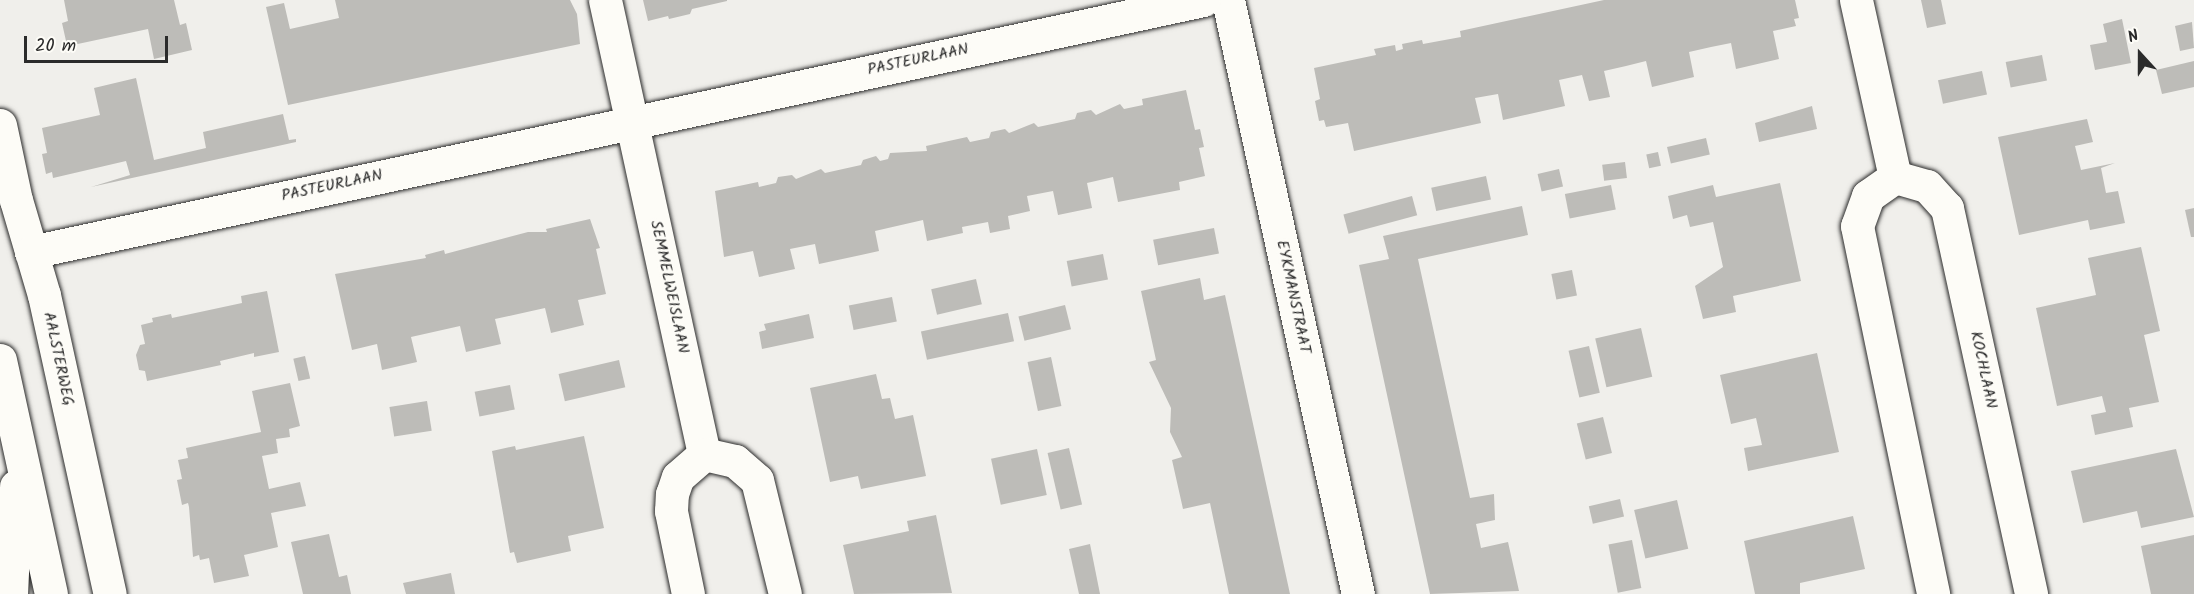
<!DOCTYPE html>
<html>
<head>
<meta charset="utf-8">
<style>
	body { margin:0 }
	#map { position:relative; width:2194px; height:594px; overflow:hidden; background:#f0efeb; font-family:Kalam,sans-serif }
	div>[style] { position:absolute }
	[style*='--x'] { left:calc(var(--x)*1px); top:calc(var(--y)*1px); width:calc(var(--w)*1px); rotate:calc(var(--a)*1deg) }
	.building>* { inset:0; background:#bdbcb8; transform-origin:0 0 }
	.roads { filter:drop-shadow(0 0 2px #2b2b2b) drop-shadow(0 0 2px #2b2b2b) }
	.minor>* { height:33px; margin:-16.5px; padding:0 16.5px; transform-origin:16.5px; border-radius:16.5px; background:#fdfcf7 }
	.major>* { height:33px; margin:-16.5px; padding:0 16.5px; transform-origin:16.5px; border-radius:16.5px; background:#fdfcf7 }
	span { translate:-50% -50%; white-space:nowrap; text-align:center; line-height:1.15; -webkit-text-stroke:6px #fdfcf7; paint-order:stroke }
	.street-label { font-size:16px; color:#2b2b2b }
	.north { position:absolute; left:2110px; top:24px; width:60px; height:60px; -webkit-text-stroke:4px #fdfcf7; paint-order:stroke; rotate:339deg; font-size:16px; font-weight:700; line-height:24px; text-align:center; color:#2b2b2b }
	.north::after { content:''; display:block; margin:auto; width:21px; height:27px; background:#2b2b2b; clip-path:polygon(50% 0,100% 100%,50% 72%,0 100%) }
	.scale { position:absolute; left:24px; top:36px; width:144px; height:27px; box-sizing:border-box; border:3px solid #2b2b2b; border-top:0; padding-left:8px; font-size:18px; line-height:21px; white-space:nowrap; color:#2b2b2b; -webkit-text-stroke:4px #fdfcf7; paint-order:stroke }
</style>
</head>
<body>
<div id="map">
	<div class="building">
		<div style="clip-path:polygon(64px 0,174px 0,180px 25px,186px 23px,192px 50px,154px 59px,148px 29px,73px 45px,72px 40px,66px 41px,62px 23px,68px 21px)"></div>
		<div style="clip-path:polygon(335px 0,570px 0,577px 14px,580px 44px,288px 105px,266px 7px,284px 3px,290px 29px,339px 18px)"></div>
		<div style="clip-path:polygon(643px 0,727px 0,727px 1px,692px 9px,690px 14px,669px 19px,668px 16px,648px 21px)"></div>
		<div style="clip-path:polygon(1604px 0,1795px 0,1799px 18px,1794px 19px,1796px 26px,1773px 31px,1779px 59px,1736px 69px,1731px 43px,1711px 47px,1689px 52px,1694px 77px,1652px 87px,1646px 61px,1626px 66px,1604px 71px,1610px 97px,1589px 101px,1582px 75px,1559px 80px,1565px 106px,1503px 120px,1498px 94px,1475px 98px,1481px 123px,1354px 151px,1348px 123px,1326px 127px,1324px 120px,1319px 121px,1315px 101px,1320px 99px,1314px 68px,1376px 55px,1374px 49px,1395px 45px,1396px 51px,1403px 49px,1402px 44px,1422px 40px,1423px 44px,1461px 37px,1460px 31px)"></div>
		<div style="clip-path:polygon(1921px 0,1941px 0,1946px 24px,1927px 28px)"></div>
		<div style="clip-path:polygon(2122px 19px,2131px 63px,2095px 70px,2090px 45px,2107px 42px,2103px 24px)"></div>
		<div style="clip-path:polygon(2192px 22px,2194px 48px,2180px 51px,2175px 26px)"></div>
		<div style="left:2042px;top:55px;width:26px;height:37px;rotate:79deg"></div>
		<div style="clip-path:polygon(2194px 61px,2194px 87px,2162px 94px,2156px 70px)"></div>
		<div style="left:1982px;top:71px;width:24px;height:45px;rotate:78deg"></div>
		<div style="clip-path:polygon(136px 78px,154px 160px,206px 148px,203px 132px,283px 114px,289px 140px,296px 139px,296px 142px,91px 187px,130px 175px,126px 161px,53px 178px,52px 172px,46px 174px,42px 154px,47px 153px,42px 128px,100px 115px,94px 88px)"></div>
		<div style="clip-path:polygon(1186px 90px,1195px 130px,1200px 129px,1204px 147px,1199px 148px,1205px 176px,1179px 182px,1180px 190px,1118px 202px,1113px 177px,1087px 183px,1092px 208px,1058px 215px,1053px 191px,1027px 196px,1030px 211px,1008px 216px,1010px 229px,990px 233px,988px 222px,962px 227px,963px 233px,927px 241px,923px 220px,875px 231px,879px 251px,861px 255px,819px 264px,815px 244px,790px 249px,795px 269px,759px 277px,753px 251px,724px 257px,715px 191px,758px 182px,759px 187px,776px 183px,778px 177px,792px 175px,796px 179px,821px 169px,825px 173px,861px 165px,863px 160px,876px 156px,880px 161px,888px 159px,890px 153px,927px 151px,926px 146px,967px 137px,970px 142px,989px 138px,991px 132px,1005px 129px,1009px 133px,1034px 123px,1038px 127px,1057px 123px,1075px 119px,1077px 113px,1091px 110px,1096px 115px,1120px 104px,1124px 109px,1143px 105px,1142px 99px)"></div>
		<div style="clip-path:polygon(1812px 106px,1817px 129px,1759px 142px,1755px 123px)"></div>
		<div style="clip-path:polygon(2087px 119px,2093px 142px,2075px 146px,2081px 170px,2115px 163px,2101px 168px,2106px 193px,2118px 191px,2125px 223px,2090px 230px,2088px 220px,2019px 235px,1998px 137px)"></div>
		<div style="left:1706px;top:138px;width:17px;height:40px;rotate:77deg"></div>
		<div style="left:1658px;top:152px;width:14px;height:12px;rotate:78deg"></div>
		<div style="left:1625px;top:162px;width:16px;height:23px;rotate:83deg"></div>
		<div style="left:1559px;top:169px;width:18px;height:22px;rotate:77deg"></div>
		<div style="left:1486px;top:176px;width:24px;height:56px;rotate:78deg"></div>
		<div style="clip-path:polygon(1780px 183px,1801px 281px,1733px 296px,1736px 312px,1703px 319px,1695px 286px,1723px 267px,1713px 222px,1690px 227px,1687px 215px,1673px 219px,1668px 196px,1713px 185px,1716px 197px)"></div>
		<div style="left:1611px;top:185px;width:25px;height:47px;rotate:79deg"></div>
		<div style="left:1412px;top:196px;width:20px;height:71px;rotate:75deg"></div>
		<div style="clip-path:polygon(1522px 206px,1528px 235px,1418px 259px,1470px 498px,1494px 494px,1495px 520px,1476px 524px,1481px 548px,1508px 542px,1519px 591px,1430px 594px,1359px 265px,1389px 259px,1383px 236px)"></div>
		<div style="clip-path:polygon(2194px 208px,2194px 237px,2191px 237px,2185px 210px)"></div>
		<div style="clip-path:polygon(590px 219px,600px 248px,596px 249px,606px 294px,578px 300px,584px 325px,551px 333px,545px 308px,495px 319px,501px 344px,466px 352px,460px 326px,411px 337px,417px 362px,382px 370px,377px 344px,352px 350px,335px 274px,426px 258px,425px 255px,444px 250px,445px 254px,528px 232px,547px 232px,546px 229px)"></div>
		<div style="left:1214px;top:228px;width:26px;height:62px;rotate:79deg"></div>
		<div style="clip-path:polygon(2141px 247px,2160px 331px,2144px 335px,2159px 402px,2129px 408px,2133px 427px,2095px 435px,2091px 415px,2106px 412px,2102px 396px,2057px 406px,2036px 308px,2096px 295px,2088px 258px)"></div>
		<div style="left:1103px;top:254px;width:26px;height:37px;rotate:79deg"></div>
		<div style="left:1572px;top:270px;width:26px;height:21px;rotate:79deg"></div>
		<div style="clip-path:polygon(1200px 278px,1204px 300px,1225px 295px,1290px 594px,1229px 594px,1210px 503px,1183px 509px,1172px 460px,1182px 457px,1170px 432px,1171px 408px,1149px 362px,1156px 360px,1141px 291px)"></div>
		<div style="left:976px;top:279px;width:26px;height:46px;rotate:77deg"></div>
		<div style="clip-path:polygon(267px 291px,279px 352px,254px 357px,254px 353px,220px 361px,221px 365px,147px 381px,145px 371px,139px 370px,136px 355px,140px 345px,145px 344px,141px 325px,153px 322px,152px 318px,171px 314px,172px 318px,242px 303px,241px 296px)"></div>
		<div style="left:892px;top:297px;width:25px;height:44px;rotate:79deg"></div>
		<div style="left:1065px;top:305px;width:25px;height:48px;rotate:76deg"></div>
		<div style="left:1008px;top:313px;width:29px;height:89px;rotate:78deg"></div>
		<div style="clip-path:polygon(809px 314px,814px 338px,762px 349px,759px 332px,766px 330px,764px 324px)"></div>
		<div style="left:1641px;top:328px;width:50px;height:47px;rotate:77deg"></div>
		<div style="left:1589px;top:346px;width:48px;height:21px;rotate:77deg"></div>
		<div style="clip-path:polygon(1817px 353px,1839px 452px,1748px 471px,1744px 448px,1762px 445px,1756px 418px,1731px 424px,1720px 375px)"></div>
		<div style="left:305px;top:356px;width:23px;height:12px;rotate:77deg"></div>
		<div style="left:1051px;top:357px;width:50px;height:24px;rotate:78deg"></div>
		<div style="left:619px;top:360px;width:28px;height:62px;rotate:77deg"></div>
		<div style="clip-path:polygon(876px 374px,882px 399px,890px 398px,895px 419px,913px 415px,926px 476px,861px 489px,858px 476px,830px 482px,810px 388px)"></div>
		<div style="clip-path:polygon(290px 383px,300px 426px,289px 429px,290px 437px,276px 439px,278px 453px,262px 456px,269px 489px,300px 482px,306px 506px,271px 513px,278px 547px,244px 555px,249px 576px,214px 583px,209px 558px,200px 560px,199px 555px,193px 557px,189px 507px,188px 503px,182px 505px,177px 480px,182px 479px,178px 460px,188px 458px,186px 448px,261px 432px,252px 391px)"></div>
		<div style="left:510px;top:385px;width:25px;height:36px;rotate:79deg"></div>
		<div style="left:427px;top:401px;width:30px;height:38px;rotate:81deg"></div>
		<div style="left:1603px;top:417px;width:37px;height:27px;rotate:76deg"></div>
		<div style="clip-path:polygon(584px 436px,604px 528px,568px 536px,571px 551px,517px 563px,514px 552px,510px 553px,492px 451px,515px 446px,516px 450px)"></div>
		<div style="left:1069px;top:448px;width:58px;height:22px;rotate:77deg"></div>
		<div style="left:1037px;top:449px;width:47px;height:47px;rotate:78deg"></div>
		<div style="clip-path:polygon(2176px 449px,2194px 517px,2141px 528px,2137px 511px,2083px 523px,2071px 471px)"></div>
		<div style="left:1620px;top:499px;width:18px;height:32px;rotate:77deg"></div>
		<div style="left:1677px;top:500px;width:50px;height:44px;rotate:77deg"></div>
		<div style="clip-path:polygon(936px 515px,952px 593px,854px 594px,843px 545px,909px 531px,907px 521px)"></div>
		<div style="clip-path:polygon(1853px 516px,1865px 569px,1800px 583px,1800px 594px,1755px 594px,1744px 541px)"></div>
		<div style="clip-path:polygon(329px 534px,339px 577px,347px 575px,351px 594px,303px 594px,291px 542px)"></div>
		<div style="clip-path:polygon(2194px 535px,2194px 594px,2151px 594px,2141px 546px)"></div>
		<div style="left:1632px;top:540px;width:49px;height:24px;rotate:79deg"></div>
		<div style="clip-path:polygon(1090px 544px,1100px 594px,1079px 594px,1069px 549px)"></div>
		<div style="clip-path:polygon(451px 573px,455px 594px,406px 594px,403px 583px)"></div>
	</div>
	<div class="roads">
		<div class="minor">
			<div style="--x:605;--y:0;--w:465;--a:77.7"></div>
			<div style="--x:1228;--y:0;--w:608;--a:77.66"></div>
			<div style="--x:1856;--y:0;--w:181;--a:77.6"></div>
			<div style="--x:0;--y:125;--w:77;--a:78"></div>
			<div style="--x:16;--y:200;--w:99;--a:73.6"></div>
			<div style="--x:44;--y:295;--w:306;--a:77.6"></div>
			<div style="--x:1895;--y:177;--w:33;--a:16"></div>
			<div style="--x:1927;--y:186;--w:30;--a:48"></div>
			<div style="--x:1947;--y:208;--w:395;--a:77.7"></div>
			<div style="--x:1895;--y:177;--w:33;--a:145"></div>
			<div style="--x:1868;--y:196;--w:32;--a:110"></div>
			<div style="--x:1857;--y:226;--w:376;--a:78.3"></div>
			<div style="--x:31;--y:252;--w:1199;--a:-12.13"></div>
			<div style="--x:704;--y:454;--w:32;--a:13"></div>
			<div style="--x:735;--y:461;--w:29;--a:41"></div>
			<div style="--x:757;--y:480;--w:117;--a:76.2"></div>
			<div style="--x:688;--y:594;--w:85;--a:-101.6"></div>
			<div style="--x:671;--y:511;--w:17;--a:-87"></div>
			<div style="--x:672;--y:494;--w:18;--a:-71"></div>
			<div style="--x:678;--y:477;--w:35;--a:-41"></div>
		</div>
		<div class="major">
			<div style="--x:0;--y:360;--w:239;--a:77.7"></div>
			<div style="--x:11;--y:594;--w:108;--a:-87.3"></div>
		</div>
	</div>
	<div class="street-label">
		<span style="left:918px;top:60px;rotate:-12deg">PASTEURLAAN</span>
		<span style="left:332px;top:186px;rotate:-12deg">PASTEURLAAN</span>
		<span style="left:669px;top:287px;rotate:78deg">SEMMELWEISLAAN</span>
		<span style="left:1293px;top:297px;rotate:78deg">EYKMANSTRAAT</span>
		<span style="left:58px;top:359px;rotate:78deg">AALSTERWEG</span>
		<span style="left:1983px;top:370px;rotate:78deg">KOCHLAAN</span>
	</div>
	<div class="north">N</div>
	<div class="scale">20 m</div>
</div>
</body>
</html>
